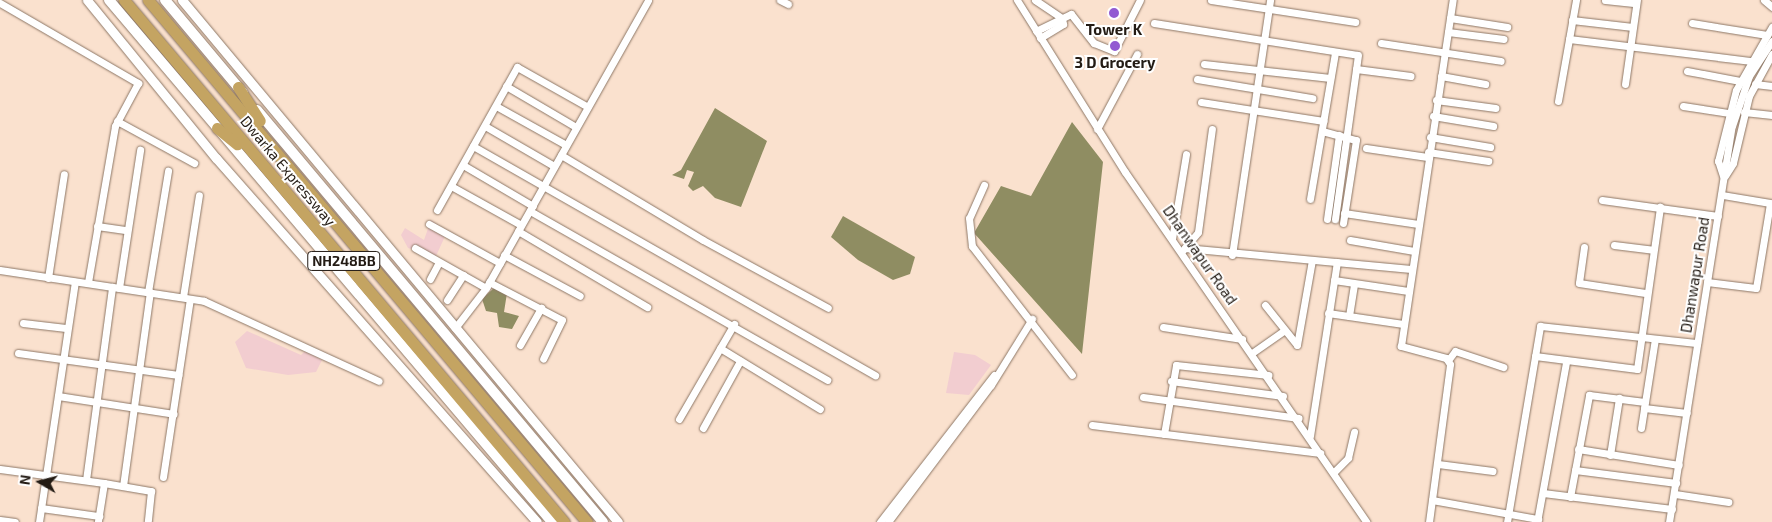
<!DOCTYPE html>
<html>
<head>
<meta charset="utf-8">
<style>
	body { margin:0 }
	#map { position:relative; width:1772px; height:522px; overflow:hidden; background:#fae1ce; font-family:"Exo 2",sans-serif }
	div>[style] { position:absolute }
	[style*='--x'] { left:calc(var(--x)*1px); top:calc(var(--y)*1px); width:calc(var(--w)*1px); rotate:calc(var(--a)*1deg) }
	.green>* { inset:0; background:#f2cdd0 }
	.water>* { inset:0; background:#8f8d62 }
	.roads { filter:drop-shadow(0 0 1px #8d7766) drop-shadow(0 0 1px #8d7766) }
	.minor>* { height:7px; margin:-3.5px; padding:0 3.5px; transform-origin:3.5px; border-radius:3.5px; background:#fff }
	.tertiary>* { height:9px; margin:-4.5px; padding:0 4.5px; transform-origin:4.5px; border-radius:4.5px; background:#fff }
	.secondary>* { height:10px; margin:-5px; padding:0 5px; transform-origin:5px; border-radius:5px; background:#fff }
	.trunk>* { height:11px; margin:-5.5px; padding:0 5.5px; transform-origin:5.5px; border-radius:5.5px; background:#c4a462 }
	.dots>* { width:14px; height:14px; translate:-50% -50%; box-sizing:border-box; border:2px solid #fff; border-radius:50% }
	span { translate:-50% -50%; white-space:nowrap; text-align:center; line-height:1.15; -webkit-text-stroke:4px #fff; paint-order:stroke }
	.shield-label span { padding:1px 4px; background:#fff; border:1px solid; border-radius:4px; -webkit-text-stroke-width:0 }
	.shield-label { font-size:14px; color:#231b14; font-weight:700 }
	.poi-label { font-size:15px; color:#231b14; font-weight:700 }
	.street-label { font-size:15px; color:#231b14 }
	.north { position:absolute; left:15px; top:457px; width:50px; height:50px; -webkit-text-stroke:4px #fff; paint-order:stroke; rotate:278deg; font-size:14px; font-weight:700; line-height:20px; text-align:center; color:#231b14 }
	.north::after { content:''; display:block; margin:auto; width:18px; height:22px; background:#231b14; clip-path:polygon(50% 0,100% 100%,50% 72%,0 100%) }
</style>
</head>
<body>
<div id="map">
	<div class="green">
		<div style="clip-path:polygon(431px 220px,447px 232px,436px 256px,408px 248px,401px 235px,405px 228px,424px 240px)"></div>
		<div style="clip-path:polygon(247px 331px,301px 355px,306px 350px,322px 360px,316px 372px,288px 375px,246px 368px,235px 342px)"></div>
		<div style="clip-path:polygon(954px 352px,975px 355px,991px 365px,969px 395px,946px 393px)"></div>
	</div>
	<div class="water">
		<div style="clip-path:polygon(715px 108px,767px 141px,741px 207px,715px 198px,703px 186px,693px 191px,688px 186px,694px 172px,687px 170px,684px 179px,672px 175px,681px 170px)"></div>
		<div style="clip-path:polygon(1072px 122px,1103px 162px,1082px 354px,974px 233px,1001px 186px,1031px 196px)"></div>
		<div style="clip-path:polygon(843px 216px,915px 257px,910px 274px,893px 280px,858px 260px,831px 237px)"></div>
		<div style="clip-path:polygon(495px 287px,507px 293px,504px 312px,519px 316px,512px 329px,499px 327px,497px 313px,486px 311px,482px 299px)"></div>
	</div>
	<div class="roads">
		<div class="minor">
			<div style="--x:780;--y:0;--w:9;--a:27"></div>
			<div style="--x:1017;--y:0;--w:203;--a:57.9"></div>
			<div style="--x:1125;--y:172;--w:425;--a:55.4"></div>
			<div style="--x:1035;--y:0;--w:32;--a:34"></div>
			<div style="--x:1211;--y:0;--w:146;--a:8.7"></div>
			<div style="--x:1605;--y:0;--w:31;--a:6"></div>
			<div style="--x:1764;--y:0;--w:11;--a:41"></div>
			<div style="--x:0;--y:3;--w:160;--a:30.1"></div>
			<div style="--x:138;--y:83;--w:49;--a:118.1"></div>
			<div style="--x:115;--y:126;--w:159;--a:99.8"></div>
			<div style="--x:1450;--y:18;--w:58;--a:9"></div>
			<div style="--x:1572;--y:20;--w:61;--a:6.5"></div>
			<div style="--x:1154;--y:23;--w:206;--a:8.9"></div>
			<div style="--x:1358;--y:55;--w:166;--a:98"></div>
			<div style="--x:1692;--y:23;--w:76;--a:9.1"></div>
			<div style="--x:1036;--y:31;--w:39;--a:-26"></div>
			<div style="--x:1071;--y:14;--w:37;--a:52"></div>
			<div style="--x:1094;--y:43;--w:22;--a:22"></div>
			<div style="--x:1114;--y:51;--w:57;--a:-63"></div>
			<div style="--x:1448;--y:32;--w:56;--a:7.1"></div>
			<div style="--x:1040;--y:38;--w:27;--a:-31"></div>
			<div style="--x:1063;--y:24;--w:6;--a:-99"></div>
			<div style="--x:1569;--y:39;--w:182;--a:6.9"></div>
			<div style="--x:1381;--y:43;--w:121;--a:8.5"></div>
			<div style="--x:1204;--y:64;--w:127;--a:6.3"></div>
			<div style="--x:1356;--y:69;--w:55;--a:7.3"></div>
			<div style="--x:1687;--y:71;--w:54;--a:10.7"></div>
			<div style="--x:1441;--y:76;--w:45;--a:10.3"></div>
			<div style="--x:1197;--y:79;--w:117;--a:9.4"></div>
			<div style="--x:1625;--y:84;--w:85;--a:-81.9"></div>
			<div style="--x:1755;--y:84;--w:17;--a:7"></div>
			<div style="--x:506;--y:86;--w:81;--a:30.4"></div>
			<div style="--x:1436;--y:100;--w:60;--a:7.7"></div>
			<div style="--x:1558;--y:101;--w:103;--a:-79.9"></div>
			<div style="--x:1201;--y:102;--w:124;--a:8.8"></div>
			<div style="--x:496;--y:106;--w:80;--a:29.1"></div>
			<div style="--x:1683;--y:106;--w:47;--a:8.7"></div>
			<div style="--x:1744;--y:112;--w:28;--a:6"></div>
			<div style="--x:1433;--y:116;--w:61;--a:9.5"></div>
			<div style="--x:117;--y:121;--w:88;--a:28.6"></div>
			<div style="--x:485;--y:126;--w:80;--a:30.1"></div>
			<div style="--x:1097;--y:129;--w:85;--a:-61.9"></div>
			<div style="--x:1322;--y:131;--w:35;--a:15"></div>
			<div style="--x:1356;--y:140;--w:84;--a:98.9"></div>
			<div style="--x:1430;--y:137;--w:61;--a:9.5"></div>
			<div style="--x:473;--y:146;--w:463;--a:29.7"></div>
			<div style="--x:1366;--y:148;--w:62;--a:8.4"></div>
			<div style="--x:1428;--y:152;--w:61;--a:8.5"></div>
			<div style="--x:561;--y:155;--w:165;--a:30.9"></div>
			<div style="--x:703;--y:240;--w:142;--a:28.5"></div>
			<div style="--x:463;--y:165;--w:81;--a:30.4"></div>
			<div style="--x:1723;--y:176;--w:16;--a:-108"></div>
			<div style="--x:1718;--y:161;--w:73;--a:-75.8"></div>
			<div style="--x:1736;--y:90;--w:73;--a:-60.3"></div>
			<div style="--x:1725;--y:176;--w:15;--a:-58"></div>
			<div style="--x:1733;--y:163;--w:69;--a:-76.6"></div>
			<div style="--x:1749;--y:96;--w:48;--a:-61.3"></div>
			<div style="--x:984;--y:185;--w:36;--a:114"></div>
			<div style="--x:969;--y:218;--w:28;--a:84"></div>
			<div style="--x:972;--y:246;--w:163;--a:52.2"></div>
			<div style="--x:451;--y:186;--w:80;--a:29.1"></div>
			<div style="--x:1310;--y:199;--w:149;--a:-80.3"></div>
			<div style="--x:1602;--y:200;--w:117;--a:7.9"></div>
			<div style="--x:437;--y:210;--w:164;--a:-60.8"></div>
			<div style="--x:517;--y:67;--w:81;--a:29.4"></div>
			<div style="--x:530;--y:211;--w:342;--a:29.6"></div>
			<div style="--x:1344;--y:213;--w:75;--a:8.5"></div>
			<div style="--x:1327;--y:219;--w:85;--a:-81.9"></div>
			<div style="--x:429;--y:224;--w:81;--a:28.8"></div>
			<div style="--x:97;--y:226;--w:30;--a:8"></div>
			<div style="--x:518;--y:231;--w:150;--a:30.5"></div>
			<div style="--x:1172;--y:239;--w:86;--a:-80.6"></div>
			<div style="--x:1350;--y:240;--w:65;--a:9.8"></div>
			<div style="--x:1614;--y:245;--w:39;--a:7"></div>
			<div style="--x:1584;--y:247;--w:36;--a:98"></div>
			<div style="--x:1579;--y:283;--w:67;--a:8.6"></div>
			<div style="--x:415;--y:248;--w:81;--a:29.4"></div>
			<div style="--x:1185;--y:248;--w:227;--a:5.3"></div>
			<div style="--x:1183;--y:250;--w:23;--a:-50"></div>
			<div style="--x:1198;--y:232;--w:104;--a:-82.3"></div>
			<div style="--x:504;--y:255;--w:86;--a:28.3"></div>
			<div style="--x:1232;--y:255;--w:258;--a:-81.5"></div>
			<div style="--x:0;--y:270;--w:206;--a:8.6"></div>
			<div style="--x:204;--y:301;--w:192;--a:24.6"></div>
			<div style="--x:48;--y:278;--w:105;--a:-81.3"></div>
			<div style="--x:430;--y:279;--w:19;--a:-62"></div>
			<div style="--x:1334;--y:280;--w:75;--a:8.5"></div>
			<div style="--x:489;--y:282;--w:82;--a:27.5"></div>
			<div style="--x:562;--y:320;--w:43;--a:116"></div>
			<div style="--x:1707;--y:282;--w:49;--a:7"></div>
			<div style="--x:1756;--y:288;--w:86;--a:-80.6"></div>
			<div style="--x:1770;--y:203;--w:49;--a:-170.5"></div>
			<div style="--x:119;--y:288;--w:140;--a:-81.3"></div>
			<div style="--x:148;--y:292;--w:123;--a:-80.6"></div>
			<div style="--x:183;--y:297;--w:103;--a:-81.1"></div>
			<div style="--x:447;--y:300;--w:30;--a:-57"></div>
			<div style="--x:1265;--y:305;--w:51;--a:51.3"></div>
			<div style="--x:1297;--y:345;--w:86;--a:-80"></div>
			<div style="--x:1328;--y:313;--w:76;--a:8.3"></div>
			<div style="--x:1349;--y:316;--w:32;--a:-81"></div>
			<div style="--x:23;--y:323;--w:43;--a:6.6"></div>
			<div style="--x:1163;--y:327;--w:80;--a:8.6"></div>
			<div style="--x:455;--y:328;--w:51;--a:-52.2"></div>
			<div style="--x:486;--y:288;--w:330;--a:-60.6"></div>
			<div style="--x:520;--y:345;--w:43;--a:-60.4"></div>
			<div style="--x:720;--y:348;--w:117;--a:31.4"></div>
			<div style="--x:18;--y:353;--w:162;--a:7.8"></div>
			<div style="--x:1252;--y:353;--w:39;--a:-35"></div>
			<div style="--x:1535;--y:356;--w:103;--a:7.3"></div>
			<div style="--x:1637;--y:369;--w:164;--a:-81.9"></div>
			<div style="--x:1449;--y:359;--w:10;--a:-53"></div>
			<div style="--x:1455;--y:351;--w:51;--a:18.4"></div>
			<div style="--x:1171;--y:381;--w:113;--a:7.6"></div>
			<div style="--x:58;--y:396;--w:117;--a:8.8"></div>
			<div style="--x:1143;--y:397;--w:157;--a:7.7"></div>
			<div style="--x:1644;--y:408;--w:43;--a:6.6"></div>
			<div style="--x:679;--y:419;--w:110;--a:-59.9"></div>
			<div style="--x:1092;--y:425;--w:230;--a:7"></div>
			<div style="--x:703;--y:428;--w:77;--a:-61.1"></div>
			<div style="--x:1641;--y:428;--w:90;--a:-81.1"></div>
			<div style="--x:1164;--y:434;--w:70;--a:-80.1"></div>
			<div style="--x:1176;--y:365;--w:93;--a:6.2"></div>
			<div style="--x:1310;--y:436;--w:176;--a:-81.2"></div>
			<div style="--x:1578;--y:449;--w:102;--a:9"></div>
			<div style="--x:1610;--y:455;--w:58;--a:-81"></div>
			<div style="--x:1438;--y:464;--w:55;--a:7.3"></div>
			<div style="--x:0;--y:469;--w:105;--a:7.7"></div>
			<div style="--x:104;--y:483;--w:39;--a:99"></div>
			<div style="--x:1575;--y:470;--w:102;--a:7.3"></div>
			<div style="--x:1334;--y:472;--w:20;--a:-45"></div>
			<div style="--x:1348;--y:458;--w:27;--a:-77"></div>
			<div style="--x:163;--y:477;--w:180;--a:-81.4"></div>
			<div style="--x:86;--y:480;--w:195;--a:-82.3"></div>
			<div style="--x:104;--y:483;--w:48;--a:9.7"></div>
			<div style="--x:151;--y:491;--w:31;--a:96"></div>
			<div style="--x:123;--y:486;--w:196;--a:-82.1"></div>
			<div style="--x:1543;--y:493;--w:130;--a:7.1"></div>
			<div style="--x:1675;--y:494;--w:54;--a:8.6"></div>
			<div style="--x:1570;--y:497;--w:104;--a:-79.4"></div>
			<div style="--x:1589;--y:395;--w:56;--a:7.1"></div>
			<div style="--x:1432;--y:500;--w:108;--a:10.2"></div>
			<div style="--x:41;--y:508;--w:59;--a:7.9"></div>
			<div style="--x:0;--y:520;--w:15;--a:8"></div>
			<div style="--x:39;--y:522;--w:243;--a:-81.5"></div>
			<div style="--x:880;--y:522;--w:186;--a:-52.2"></div>
			<div style="--x:888;--y:522;--w:171;--a:-53.1"></div>
			<div style="--x:991;--y:385;--w:78;--a:-58.2"></div>
			<div style="--x:1429;--y:522;--w:159;--a:-82.4"></div>
			<div style="--x:1450;--y:364;--w:7;--a:-124"></div>
			<div style="--x:1446;--y:358;--w:47;--a:-165.1"></div>
			<div style="--x:1401;--y:346;--w:350;--a:-81.5"></div>
			<div style="--x:1507;--y:522;--w:199;--a:-80.4"></div>
			<div style="--x:1540;--y:326;--w:158;--a:6.2"></div>
			<div style="--x:1537;--y:522;--w:163;--a:-79.7"></div>
			<div style="--x:1669;--y:522;--w:401;--a:-81"></div>
			<div style="--x:1732;--y:126;--w:53;--a:-71.2"></div>
			<div style="--x:1749;--y:76;--w:42;--a:-56.7"></div>
		</div>
		<div class="tertiary">
			<div style="--x:87;--y:0;--w:204;--a:50.8"></div>
			<div style="--x:216;--y:158;--w:485;--a:48.6"></div>
			<div style="--x:182;--y:0;--w:680;--a:50.13"></div>
		</div>
		<div class="secondary">
			<div style="--x:109;--y:0;--w:685;--a:49.68"></div>
			<div style="--x:165;--y:0;--w:121;--a:50"></div>
			<div style="--x:257;--y:110;--w:538;--a:49.98"></div>
		</div>
		<div class="trunk">
			<div style="--x:124;--y:0;--w:683;--a:49.87"></div>
			<div style="--x:148;--y:0;--w:682;--a:49.94"></div>
			<div style="--x:238;--y:87;--w:40;--a:57.1"></div>
			<div style="--x:217;--y:128;--w:26;--a:39"></div>
		</div>
	</div>
	<div class="dots">
		<div style="left:1114px;top:13px;background:#925ad2"></div>
		<div style="left:1115px;top:46px;background:#925ad2"></div>
	</div>
	<div class="shield-label">
		<span style="left:344px;top:261px">NH248BB</span>
	</div>
	<div class="poi-label">
		<span style="left:1114px;top:30px">Tower K</span>
		<span style="left:1115px;top:63px">3 D Grocery</span>
	</div>
	<div class="street-label">
		<span style="left:288px;top:171px;rotate:50deg">Dwarka Expressway</span>
		<span style="left:1200px;top:255px;rotate:55deg">Dhanwapur Road</span>
		<span style="left:1695px;top:275px;rotate:-81deg">Dhanwapur Road</span>
	</div>
	<div class="north">N</div>
</div>
</body>
</html>
